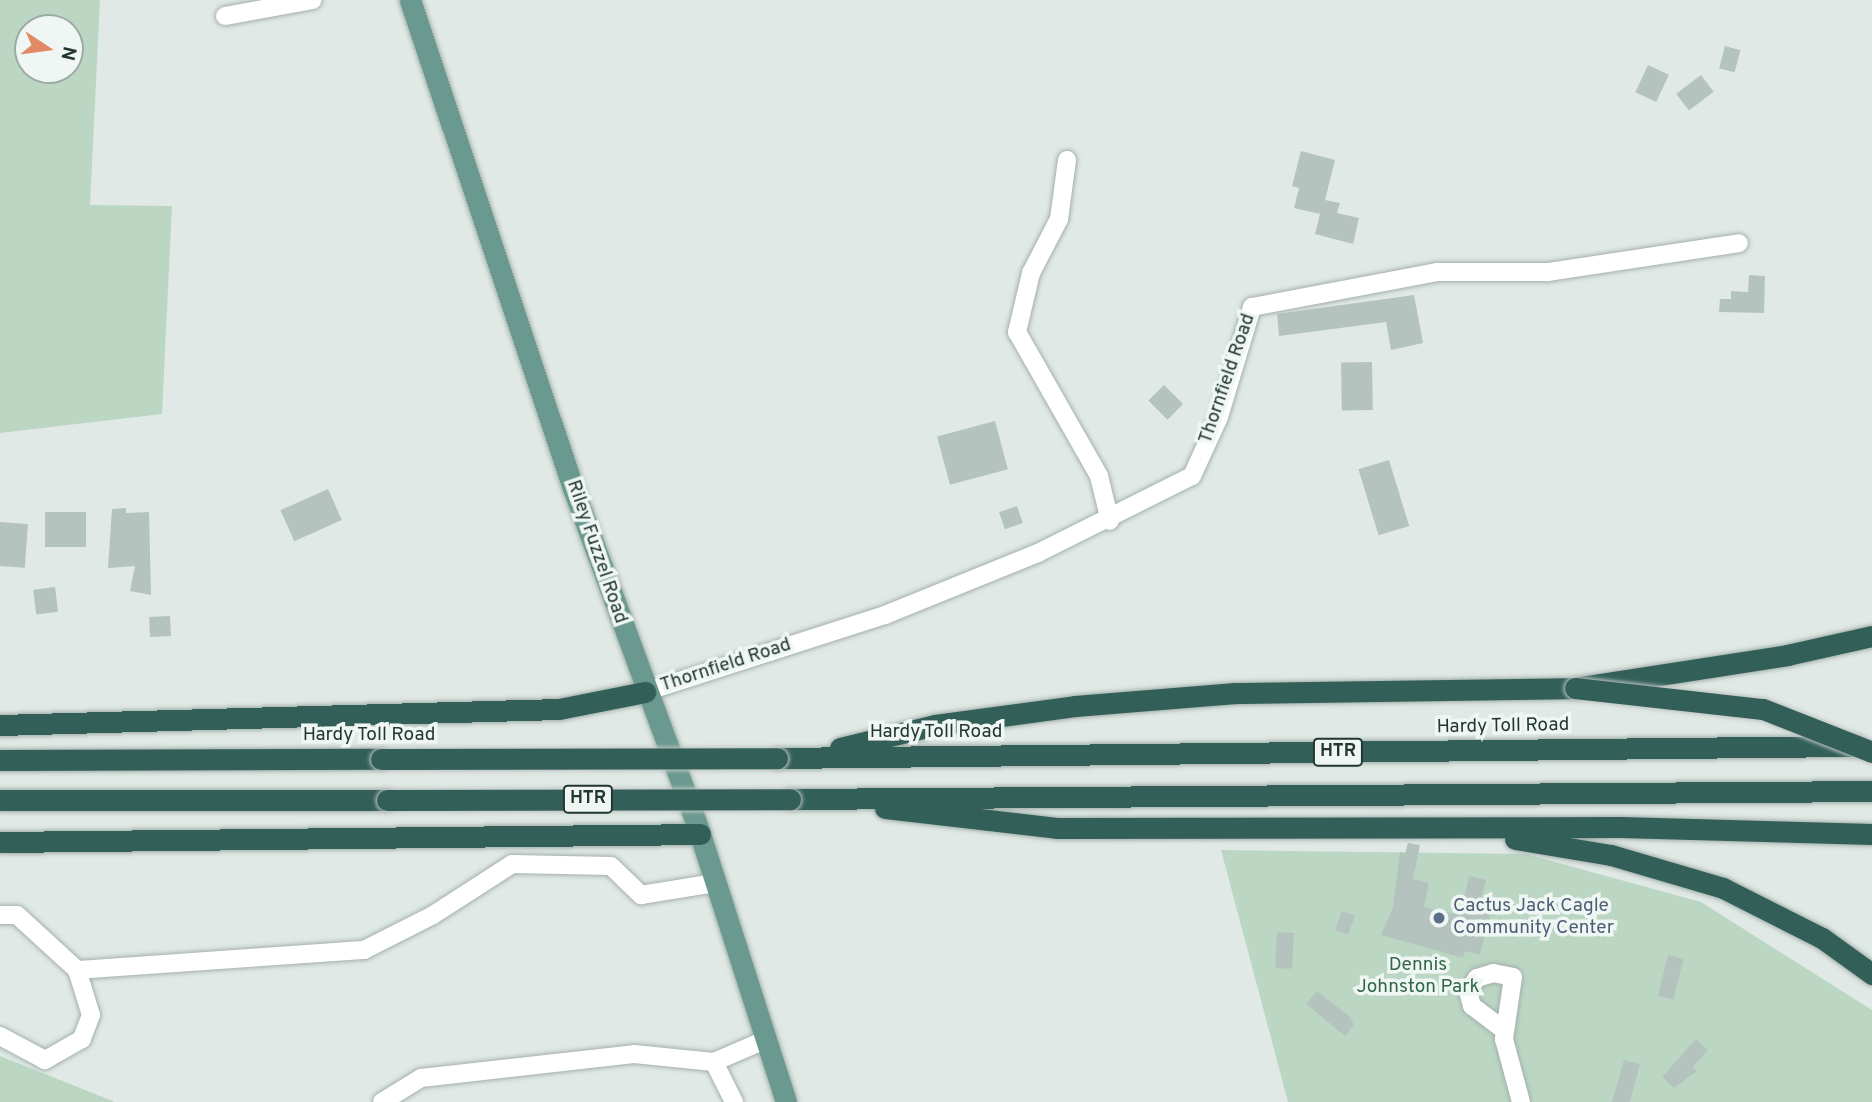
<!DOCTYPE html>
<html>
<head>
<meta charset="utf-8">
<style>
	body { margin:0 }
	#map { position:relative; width:1872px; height:1102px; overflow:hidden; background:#e0e9e5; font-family:Overpass,sans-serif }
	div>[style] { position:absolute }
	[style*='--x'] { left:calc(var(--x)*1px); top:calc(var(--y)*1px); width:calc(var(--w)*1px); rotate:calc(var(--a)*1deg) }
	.green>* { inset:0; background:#bbd7c4 }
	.building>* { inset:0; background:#b5c3be; transform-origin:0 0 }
	.roads { filter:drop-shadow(0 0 2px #a4b0ac) drop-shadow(0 0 2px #a4b0ac) }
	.minor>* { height:18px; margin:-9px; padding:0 9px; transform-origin:9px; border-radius:9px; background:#fff }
	.major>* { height:21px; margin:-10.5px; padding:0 10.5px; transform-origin:10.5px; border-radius:10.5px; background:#69998f }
	.highway>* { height:21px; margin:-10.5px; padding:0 10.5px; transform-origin:10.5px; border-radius:10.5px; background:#325f58 }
	.bridges { filter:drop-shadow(0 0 2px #bdc3c2) drop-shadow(0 0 2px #bdc3c2) }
	.highway-bridge>* { height:21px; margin:-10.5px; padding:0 10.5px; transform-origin:10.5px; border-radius:10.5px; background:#325f58 }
	.dots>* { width:19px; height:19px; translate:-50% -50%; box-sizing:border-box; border:4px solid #eff6f3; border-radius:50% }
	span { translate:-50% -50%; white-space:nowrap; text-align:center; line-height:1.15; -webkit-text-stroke:7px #eff6f3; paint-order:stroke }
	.shield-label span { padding:2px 5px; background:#eff6f3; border:2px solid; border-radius:5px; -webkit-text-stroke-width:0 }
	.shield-label { font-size:18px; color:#233732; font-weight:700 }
	.street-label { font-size:19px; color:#233732 }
	.service-label { font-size:19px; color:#4e5e75 }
	.left { translate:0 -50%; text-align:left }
	.park-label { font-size:19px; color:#32684a }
	.north { position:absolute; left:14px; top:14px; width:70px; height:70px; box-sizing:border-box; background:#eff6f3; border:2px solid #9daaa6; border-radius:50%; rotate:103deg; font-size:19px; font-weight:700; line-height:28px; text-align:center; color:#233732 }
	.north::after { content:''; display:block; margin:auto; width:24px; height:32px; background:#e18b66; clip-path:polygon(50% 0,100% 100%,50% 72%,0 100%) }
</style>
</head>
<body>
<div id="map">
	<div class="green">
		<div style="clip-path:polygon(evenodd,0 0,100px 0,90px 205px,172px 206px,162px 414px,0 433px,0 0,70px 28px,70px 70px,28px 70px,28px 28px,70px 28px)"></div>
		<div style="clip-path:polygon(1221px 850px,1526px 854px,1701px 902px,1872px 1010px,1872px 1102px,1288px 1102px)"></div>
		<div style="clip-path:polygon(0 1056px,115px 1102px,0 1102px)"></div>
	</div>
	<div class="building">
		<div style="left:1725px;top:46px;width:16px;height:23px;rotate:15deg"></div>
		<div style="left:1648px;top:65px;width:23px;height:30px;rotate:25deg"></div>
		<div style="left:1701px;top:75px;width:21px;height:31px;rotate:53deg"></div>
		<div style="clip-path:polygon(1301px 151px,1335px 160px,1325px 200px,1340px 203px,1337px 213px,1359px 218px,1353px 244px,1315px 234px,1320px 214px,1294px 208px,1299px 188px,1292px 186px)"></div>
		<div style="clip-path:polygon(1749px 275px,1765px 276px,1764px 313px,1719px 312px,1720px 299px,1731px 299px,1731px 291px,1748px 292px)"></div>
		<div style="clip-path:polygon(1414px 295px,1423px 343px,1391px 350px,1386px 322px,1279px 336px,1277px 314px)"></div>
		<div style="left:1372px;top:362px;width:48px;height:31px;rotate:89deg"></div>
		<div style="left:1164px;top:385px;width:27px;height:22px;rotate:45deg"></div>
		<div style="left:995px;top:421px;width:50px;height:60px;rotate:75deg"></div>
		<div style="left:1389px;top:460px;width:69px;height:32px;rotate:73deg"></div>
		<div style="left:328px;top:489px;width:34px;height:52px;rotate:66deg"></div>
		<div style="left:1017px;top:506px;width:18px;height:19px;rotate:71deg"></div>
		<div style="clip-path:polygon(126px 508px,126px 513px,149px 512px,151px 595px,130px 591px,135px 566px,108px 568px,112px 509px)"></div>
		<div style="left:45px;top:512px;width:41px;height:35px"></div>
		<div style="left:0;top:522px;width:28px;height:44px;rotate:4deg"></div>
		<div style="left:55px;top:587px;width:25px;height:22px;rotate:83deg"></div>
		<div style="left:170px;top:616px;width:20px;height:21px;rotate:87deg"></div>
		<div style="clip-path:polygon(1408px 843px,1420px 845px,1413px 879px,1429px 883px,1424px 907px,1460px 915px,1469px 876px,1486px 880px,1482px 896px,1494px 898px,1480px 955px,1465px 951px,1463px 958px,1381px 935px,1393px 907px,1400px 852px,1405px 853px)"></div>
		<div style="left:1342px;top:911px;width:14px;height:20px;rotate:21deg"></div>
		<div style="left:1277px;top:932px;width:17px;height:36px;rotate:3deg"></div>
		<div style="left:1668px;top:955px;width:16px;height:42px;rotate:14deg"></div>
		<div style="clip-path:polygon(1317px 991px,1350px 1017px,1354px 1025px,1345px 1036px,1306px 1004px)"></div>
		<div style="clip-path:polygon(1696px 1039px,1708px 1050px,1693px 1067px,1697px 1071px,1674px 1088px,1662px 1077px)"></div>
		<div style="clip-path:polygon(1624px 1060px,1640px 1064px,1633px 1091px,1630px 1102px,1612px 1102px)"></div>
	</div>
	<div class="roads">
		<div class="minor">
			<div style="--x:225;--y:16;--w:89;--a:-10.3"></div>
			<div style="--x:1067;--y:160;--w:60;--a:97.7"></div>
			<div style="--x:1059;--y:219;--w:61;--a:117.4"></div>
			<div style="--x:1031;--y:273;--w:61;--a:103.3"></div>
			<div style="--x:1017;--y:332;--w:166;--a:60.3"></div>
			<div style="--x:1099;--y:476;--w:46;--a:76.3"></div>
			<div style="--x:645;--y:692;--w:252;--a:-17.8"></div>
			<div style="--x:885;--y:615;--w:165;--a:-22.1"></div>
			<div style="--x:1038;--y:553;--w:172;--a:-26.6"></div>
			<div style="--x:1192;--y:476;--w:65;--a:-65.4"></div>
			<div style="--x:1219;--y:417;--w:115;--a:-73.3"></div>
			<div style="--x:1252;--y:307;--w:188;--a:-10.7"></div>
			<div style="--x:1437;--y:272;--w:111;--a:0"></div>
			<div style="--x:1548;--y:272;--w:193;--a:-8.6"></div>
			<div style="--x:0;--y:915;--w:17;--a:0"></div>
			<div style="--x:17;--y:915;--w:81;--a:42.5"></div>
			<div style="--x:77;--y:970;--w:47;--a:72.7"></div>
			<div style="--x:91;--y:1015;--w:26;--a:111"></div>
			<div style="--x:82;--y:1039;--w:43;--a:150.4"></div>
			<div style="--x:45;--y:1060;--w:51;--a:-151.9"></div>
			<div style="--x:77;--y:970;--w:288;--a:-4"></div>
			<div style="--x:364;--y:950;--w:77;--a:-26.9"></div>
			<div style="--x:433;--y:915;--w:94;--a:-32.8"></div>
			<div style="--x:512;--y:864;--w:99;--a:1.2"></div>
			<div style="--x:611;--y:866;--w:42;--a:44"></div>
			<div style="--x:641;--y:895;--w:75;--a:-9.2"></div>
			<div style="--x:1504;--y:1030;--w:40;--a:-143"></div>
			<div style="--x:1472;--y:1006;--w:16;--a:-105"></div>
			<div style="--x:1468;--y:991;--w:16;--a:-55"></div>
			<div style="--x:1477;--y:978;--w:17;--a:-17"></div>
			<div style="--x:1493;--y:973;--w:20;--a:11"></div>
			<div style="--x:1513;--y:977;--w:63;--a:98.3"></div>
			<div style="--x:1504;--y:1039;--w:65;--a:74.9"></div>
			<div style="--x:714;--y:1062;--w:45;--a:63.4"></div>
			<div style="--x:382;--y:1102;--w:46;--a:-31.6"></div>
			<div style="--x:421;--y:1078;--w:214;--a:-6.4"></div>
			<div style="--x:634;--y:1054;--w:80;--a:5.7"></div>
			<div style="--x:714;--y:1062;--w:56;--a:-23.3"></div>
		</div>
		<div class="major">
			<div style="--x:410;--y:0;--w:515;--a:71.53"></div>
			<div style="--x:573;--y:488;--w:369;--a:69.8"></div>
			<div style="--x:700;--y:834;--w:281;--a:72.2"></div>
		</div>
		<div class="highway">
			<div style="--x:0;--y:725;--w:559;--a:-1.64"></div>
			<div style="--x:559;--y:709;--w:88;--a:-11.2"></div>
			<div style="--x:840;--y:748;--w:98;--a:-13.6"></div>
			<div style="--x:935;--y:725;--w:141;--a:-7.7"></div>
			<div style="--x:1075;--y:706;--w:161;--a:-4.6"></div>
			<div style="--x:1235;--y:693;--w:340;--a:-0.8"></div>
			<div style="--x:1575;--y:688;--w:215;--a:-8.8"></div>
			<div style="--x:1787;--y:655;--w:87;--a:-12.6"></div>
			<div style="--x:777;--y:758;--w:1079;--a:-0.64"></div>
			<div style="--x:0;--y:760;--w:381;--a:-0.2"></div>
			<div style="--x:790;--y:799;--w:1082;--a:-0.42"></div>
			<div style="--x:0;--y:800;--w:387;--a:0"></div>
			<div style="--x:885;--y:808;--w:173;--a:6.6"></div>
			<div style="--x:1057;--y:828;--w:563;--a:-0.1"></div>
			<div style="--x:1620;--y:827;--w:252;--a:1.6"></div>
			<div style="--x:1515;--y:839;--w:97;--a:9.5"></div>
			<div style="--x:1611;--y:855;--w:117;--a:16.4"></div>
			<div style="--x:1723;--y:888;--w:111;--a:26.8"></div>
			<div style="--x:1822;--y:938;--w:62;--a:35.8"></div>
			<div style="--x:0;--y:842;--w:700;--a:-0.65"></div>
		</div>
	</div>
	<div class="bridges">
		<div class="highway-bridge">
			<div style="--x:1575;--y:688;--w:189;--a:6.4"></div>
			<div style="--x:1763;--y:709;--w:117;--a:21.5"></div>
			<div style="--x:381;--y:759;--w:396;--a:-0.1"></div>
			<div style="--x:387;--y:800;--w:403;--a:-0.1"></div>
		</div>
	</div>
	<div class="dots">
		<div style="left:1439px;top:918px;background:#5c6f8a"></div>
	</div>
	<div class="shield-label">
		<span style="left:1338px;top:752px">HTR</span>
		<span style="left:588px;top:799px">HTR</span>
	</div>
	<div class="street-label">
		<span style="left:1228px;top:379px;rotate:-71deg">Thornfield Road</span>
		<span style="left:596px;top:552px;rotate:71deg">Riley Fuzzel Road</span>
		<span style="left:726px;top:666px;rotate:-18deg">Thornfield Road</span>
		<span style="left:1503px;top:727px;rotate:-1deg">Hardy Toll Road</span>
		<span style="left:936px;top:733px">Hardy Toll Road</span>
		<span style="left:369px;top:736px">Hardy Toll Road</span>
	</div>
	<div class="service-label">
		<span class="left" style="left:1453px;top:918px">Cactus Jack Cagle<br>Community Center</span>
	</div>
	<div class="park-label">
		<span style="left:1418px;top:977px">Dennis<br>Johnston Park</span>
	</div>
	<div class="north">N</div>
</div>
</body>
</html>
